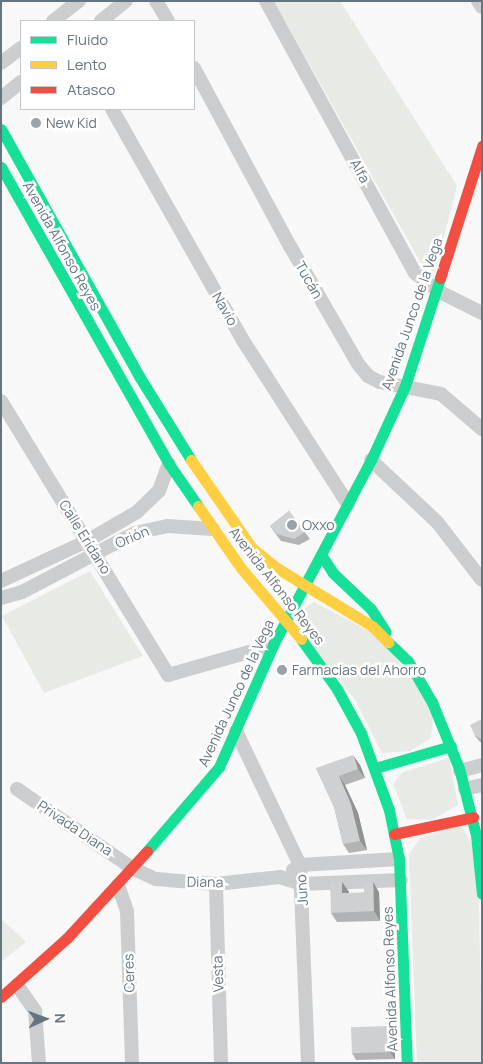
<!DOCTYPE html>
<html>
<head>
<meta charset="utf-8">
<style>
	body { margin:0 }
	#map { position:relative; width:483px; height:1064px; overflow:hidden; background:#f8f8f8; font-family:Manrope,sans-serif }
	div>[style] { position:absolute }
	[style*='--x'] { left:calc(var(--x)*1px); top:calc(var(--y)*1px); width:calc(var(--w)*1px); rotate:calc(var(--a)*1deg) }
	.green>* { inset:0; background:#e7eae5 }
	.street>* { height:14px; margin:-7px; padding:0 7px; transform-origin:7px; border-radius:7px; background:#cbcdce }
	.fast>* { height:11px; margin:-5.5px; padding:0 5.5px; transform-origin:5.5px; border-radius:5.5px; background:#16e098 }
	.slow>* { height:11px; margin:-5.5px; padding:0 5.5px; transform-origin:5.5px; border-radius:5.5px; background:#ffcf43 }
	.jam>* { height:11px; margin:-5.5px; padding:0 5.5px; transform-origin:5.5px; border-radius:5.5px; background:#f24e42 }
	.wall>* { inset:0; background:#b2b3b4 }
	.shaded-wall>* { inset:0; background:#919292 }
	.building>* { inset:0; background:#cfd0d1; transform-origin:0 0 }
	.dots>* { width:14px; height:14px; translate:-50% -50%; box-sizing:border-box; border:2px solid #fff; border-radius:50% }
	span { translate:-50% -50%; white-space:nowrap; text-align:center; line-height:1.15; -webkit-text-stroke:5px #fff; paint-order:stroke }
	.poi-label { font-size:14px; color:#66747f }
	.left { translate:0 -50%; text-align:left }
	.street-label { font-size:14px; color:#66747f }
	.frame { position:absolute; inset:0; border:2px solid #66747f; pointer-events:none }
	.legend { position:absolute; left:20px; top:20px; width:175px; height:90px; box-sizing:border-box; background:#fff; border:1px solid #c2c7cc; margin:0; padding:6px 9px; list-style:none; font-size:15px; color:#66747f }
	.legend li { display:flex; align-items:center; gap:10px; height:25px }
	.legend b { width:25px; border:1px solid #c2c7cc }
	.north { position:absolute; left:20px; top:994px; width:50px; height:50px; -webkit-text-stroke:4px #fff; paint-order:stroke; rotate:88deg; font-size:14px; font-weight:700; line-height:20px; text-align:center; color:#66747f }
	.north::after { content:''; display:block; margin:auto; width:18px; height:22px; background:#66747f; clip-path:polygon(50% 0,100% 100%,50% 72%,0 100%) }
</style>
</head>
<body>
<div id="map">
	<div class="green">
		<div style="clip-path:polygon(274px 1px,340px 1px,457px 186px,432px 283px)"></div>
		<div style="clip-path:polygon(90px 571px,143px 656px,44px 693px,2px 616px)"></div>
		<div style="clip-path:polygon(314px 602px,382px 638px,434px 709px,431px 738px,410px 751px,382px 753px,356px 701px,297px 626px,303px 609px)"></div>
		<div style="clip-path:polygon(449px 758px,458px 805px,432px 820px,407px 819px,393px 784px,403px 772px)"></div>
		<div style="clip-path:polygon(461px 826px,478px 853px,482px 1063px,417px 1063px,409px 854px,420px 838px)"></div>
		<div style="clip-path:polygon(1px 919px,26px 942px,1px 962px)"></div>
	</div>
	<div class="street">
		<div style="--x:156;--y:1;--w:23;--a:59"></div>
		<div style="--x:266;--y:1;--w:310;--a:61.3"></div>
		<div style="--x:415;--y:273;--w:29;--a:38"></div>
		<div style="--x:438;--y:291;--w:49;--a:26.6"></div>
		<div style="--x:478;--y:1;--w:7;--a:56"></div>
		<div style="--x:53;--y:21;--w:33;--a:-38"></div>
		<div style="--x:101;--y:21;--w:32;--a:-39"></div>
		<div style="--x:1;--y:63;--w:25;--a:-37"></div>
		<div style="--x:194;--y:68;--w:202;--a:61.7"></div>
		<div style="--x:290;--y:246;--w:136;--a:60"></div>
		<div style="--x:358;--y:364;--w:16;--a:50"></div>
		<div style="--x:368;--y:376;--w:13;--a:27"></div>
		<div style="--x:380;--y:382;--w:62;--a:11.1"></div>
		<div style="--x:441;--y:394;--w:54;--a:40.5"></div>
		<div style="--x:1;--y:98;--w:26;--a:-39"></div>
		<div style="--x:112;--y:109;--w:268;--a:60.5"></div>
		<div style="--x:244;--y:342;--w:193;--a:57.3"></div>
		<div style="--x:1;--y:401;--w:321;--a:58.6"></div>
		<div style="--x:168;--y:675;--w:109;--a:-15.9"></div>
		<div style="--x:371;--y:460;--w:91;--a:43.2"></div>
		<div style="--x:437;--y:522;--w:73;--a:52.2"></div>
		<div style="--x:1;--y:581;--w:95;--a:-24.9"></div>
		<div style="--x:87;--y:541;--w:58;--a:-30.1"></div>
		<div style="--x:137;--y:512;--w:30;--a:-44"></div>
		<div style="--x:159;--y:491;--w:29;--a:-70"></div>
		<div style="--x:1;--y:598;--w:22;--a:-16"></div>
		<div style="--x:22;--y:592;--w:127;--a:-27.6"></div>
		<div style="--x:135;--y:533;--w:33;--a:-12"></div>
		<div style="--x:167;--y:526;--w:46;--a:3.7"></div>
		<div style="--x:236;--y:731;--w:148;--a:64.5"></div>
		<div style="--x:300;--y:865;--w:198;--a:87.7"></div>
		<div style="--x:460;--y:771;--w:23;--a:-15"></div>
		<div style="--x:17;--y:789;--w:140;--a:34.5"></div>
		<div style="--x:132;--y:868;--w:26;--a:25"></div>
		<div style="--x:156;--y:879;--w:60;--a:4.8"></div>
		<div style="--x:216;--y:884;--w:64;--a:-6.2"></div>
		<div style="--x:280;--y:877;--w:23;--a:18"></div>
		<div style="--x:302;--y:884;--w:99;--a:-2.3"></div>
		<div style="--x:465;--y:789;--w:17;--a:-13"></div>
		<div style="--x:293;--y:870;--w:9;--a:-36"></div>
		<div style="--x:300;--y:865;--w:99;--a:-3.5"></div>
		<div style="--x:216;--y:884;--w:179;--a:88.4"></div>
		<div style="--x:118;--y:885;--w:28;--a:71"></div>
		<div style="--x:127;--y:911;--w:152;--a:88.1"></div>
		<div style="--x:17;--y:985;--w:32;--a:55"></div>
		<div style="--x:35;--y:1011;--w:52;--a:85.6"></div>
	</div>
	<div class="fast">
		<div style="--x:1;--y:129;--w:283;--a:60.8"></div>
		<div style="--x:139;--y:376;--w:99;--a:58.2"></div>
		<div style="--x:1;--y:167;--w:341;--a:60.5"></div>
		<div style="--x:169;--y:464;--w:51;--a:55.4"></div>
		<div style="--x:322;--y:556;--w:20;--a:57"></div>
		<div style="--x:333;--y:573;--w:52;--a:43.5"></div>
		<div style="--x:371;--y:609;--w:27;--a:57"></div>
		<div style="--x:301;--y:639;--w:62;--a:54.2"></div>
		<div style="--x:337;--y:689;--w:50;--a:61.4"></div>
		<div style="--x:361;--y:733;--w:82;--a:70"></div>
		<div style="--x:389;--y:810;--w:50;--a:78.5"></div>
		<div style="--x:399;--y:859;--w:204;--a:87.8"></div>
		<div style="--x:388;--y:642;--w:28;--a:44"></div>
		<div style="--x:408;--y:661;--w:48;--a:59.7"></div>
		<div style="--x:432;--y:702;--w:71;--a:67.8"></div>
		<div style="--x:459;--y:768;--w:69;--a:75.8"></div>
		<div style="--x:476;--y:835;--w:59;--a:84.2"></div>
		<div style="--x:375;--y:768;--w:79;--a:-16.1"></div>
		<div style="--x:147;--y:851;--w:111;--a:-49.4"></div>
		<div style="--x:219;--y:767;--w:133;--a:-66.1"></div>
		<div style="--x:273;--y:645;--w:209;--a:-62.1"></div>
		<div style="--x:371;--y:460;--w:81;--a:-65.3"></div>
		<div style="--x:405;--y:386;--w:114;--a:-72"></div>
	</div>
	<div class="slow">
		<div style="--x:191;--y:460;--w:107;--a:55.3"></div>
		<div style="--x:252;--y:548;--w:32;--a:39"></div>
		<div style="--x:277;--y:568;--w:111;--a:31.4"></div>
		<div style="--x:372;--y:626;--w:23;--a:45"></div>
		<div style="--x:198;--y:506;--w:75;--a:55.3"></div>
		<div style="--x:241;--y:568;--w:93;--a:49.8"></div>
	</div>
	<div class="jam">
		<div style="--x:440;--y:278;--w:139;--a:-72.3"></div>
		<div style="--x:394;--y:834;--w:81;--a:-12.1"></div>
		<div style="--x:1;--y:997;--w:89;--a:-41.8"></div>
		<div style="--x:67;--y:938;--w:118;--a:-47.4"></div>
	</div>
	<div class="wall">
		<div style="clip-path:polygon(289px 511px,310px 539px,299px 545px,281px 541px,270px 526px)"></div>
		<div style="clip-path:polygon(482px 719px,482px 743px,480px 742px,475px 736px)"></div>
		<div style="clip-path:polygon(360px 765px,365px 778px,345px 785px,358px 813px,367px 850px,349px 853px,343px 844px,334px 807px,316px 768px)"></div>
		<div style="clip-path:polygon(342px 882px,349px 892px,349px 893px,379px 892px,380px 921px,337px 922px,331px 913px)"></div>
		<div style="clip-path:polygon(394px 1033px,395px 1059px,356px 1060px,352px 1053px)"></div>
	</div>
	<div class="shaded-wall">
		<div style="clip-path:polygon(353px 755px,360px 765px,365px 778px,358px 769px)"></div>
		<div style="clip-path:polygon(339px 776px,345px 785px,358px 813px,367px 850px,360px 841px)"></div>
		<div style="clip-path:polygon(342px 882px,349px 892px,349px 903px,342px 893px)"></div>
		<div style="clip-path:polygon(373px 882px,379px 892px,380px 921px,374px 911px)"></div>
		<div style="clip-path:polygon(389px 1026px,394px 1033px,395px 1059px,390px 1052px)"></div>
	</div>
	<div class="building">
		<div style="clip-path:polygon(289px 511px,305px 532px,294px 539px,277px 534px,270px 526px)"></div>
		<div style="clip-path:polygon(482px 719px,482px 739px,475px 736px,470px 725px)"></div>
		<div style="clip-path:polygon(353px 755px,358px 769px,339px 776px,351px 804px,360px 841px,343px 844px,334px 807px,316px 768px)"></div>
		<div style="clip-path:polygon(342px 882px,342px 893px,364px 893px,364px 882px,373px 882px,374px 911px,331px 913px,330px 883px)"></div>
		<div style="left:389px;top:1026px;width:26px;height:38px;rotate:88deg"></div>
	</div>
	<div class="dots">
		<div style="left:36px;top:123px;background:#99a2a9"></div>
		<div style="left:292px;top:525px;background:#99a2a9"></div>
		<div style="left:282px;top:670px;background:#99a2a9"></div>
	</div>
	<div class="poi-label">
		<span class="left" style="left:46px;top:123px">New Kid</span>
		<span class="left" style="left:302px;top:525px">Oxxo</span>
		<span class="left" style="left:292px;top:670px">Farmacias del Ahorro</span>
	</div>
	<div class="street-label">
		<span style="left:360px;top:171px;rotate:61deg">Alfa</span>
		<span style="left:62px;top:246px;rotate:61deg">Avenida Alfonso Reyes</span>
		<span style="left:309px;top:280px;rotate:60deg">Tucán</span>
		<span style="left:225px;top:309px;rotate:60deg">Navío</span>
		<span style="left:412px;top:314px;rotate:-71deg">Avenida Junco de la Vega</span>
		<span style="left:85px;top:537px;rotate:58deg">Calle Erídano</span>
		<span style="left:132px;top:537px;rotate:-23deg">Orión</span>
		<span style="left:277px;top:586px;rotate:52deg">Avenida Alfonso Reyes</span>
		<span style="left:236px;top:693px;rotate:-65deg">Avenida Junco de la Vega</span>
		<span style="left:75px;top:828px;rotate:34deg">Privada Diana</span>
		<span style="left:205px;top:882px;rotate:1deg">Diana</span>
		<span style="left:302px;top:890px;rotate:-94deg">Juno</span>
		<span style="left:129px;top:973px;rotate:-92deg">Ceres</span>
		<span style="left:218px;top:974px;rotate:-92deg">Vesta</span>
		<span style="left:390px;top:979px;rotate:-92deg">Avenida Alfonso Reyes</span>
	</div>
	<div class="frame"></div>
	<ul class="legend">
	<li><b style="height:6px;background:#16e098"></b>Fluido</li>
	<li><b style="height:6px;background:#ffcf43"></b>Lento</li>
	<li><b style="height:6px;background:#f24e42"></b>Atasco</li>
	</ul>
	<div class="north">N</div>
</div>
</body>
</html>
